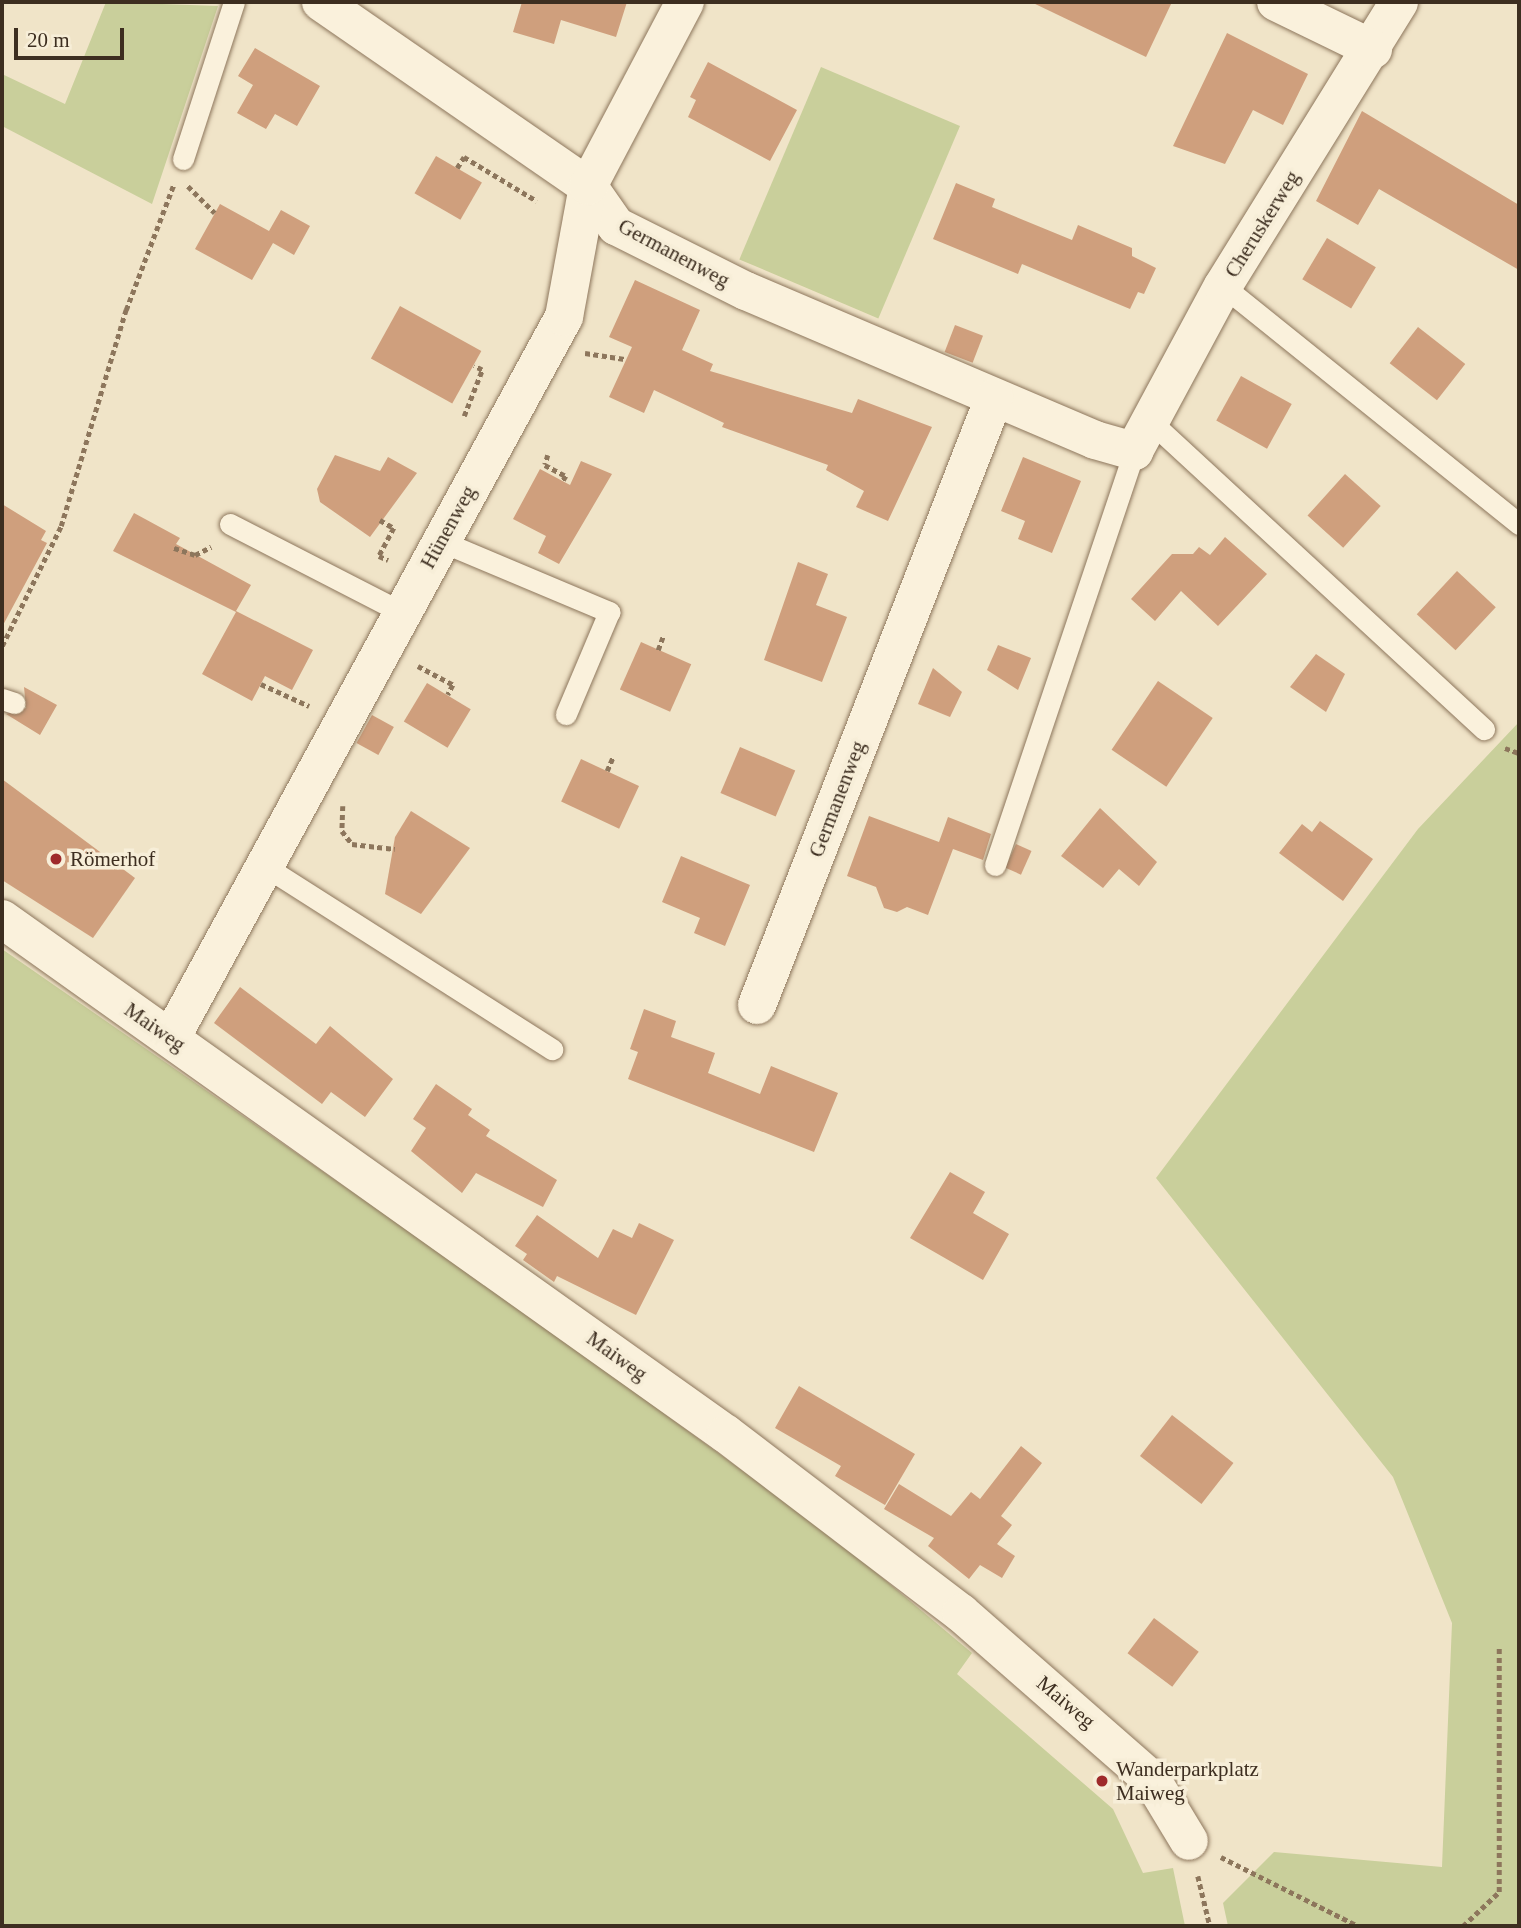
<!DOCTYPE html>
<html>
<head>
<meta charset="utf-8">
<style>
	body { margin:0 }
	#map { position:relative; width:1521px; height:1928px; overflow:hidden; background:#f0e4c8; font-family:Georgia,serif }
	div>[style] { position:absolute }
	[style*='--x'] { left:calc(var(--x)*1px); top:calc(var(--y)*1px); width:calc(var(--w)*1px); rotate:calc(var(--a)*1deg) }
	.green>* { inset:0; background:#c9cf9b; transform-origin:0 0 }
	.building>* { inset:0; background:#cf9f7d; transform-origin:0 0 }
	.path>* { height:4.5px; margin-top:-2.25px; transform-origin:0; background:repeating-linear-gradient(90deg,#8d765c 0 5px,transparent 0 8.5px) }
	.roads { filter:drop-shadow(0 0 2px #8d765c) drop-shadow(0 0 2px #8d765c) }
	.service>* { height:21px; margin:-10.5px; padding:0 10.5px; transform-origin:10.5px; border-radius:10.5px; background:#faf1dc }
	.minor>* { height:38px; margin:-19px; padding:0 19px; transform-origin:19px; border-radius:19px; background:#faf1dc }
	.dots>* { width:19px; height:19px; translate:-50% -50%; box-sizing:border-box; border:4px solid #f7eed8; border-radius:50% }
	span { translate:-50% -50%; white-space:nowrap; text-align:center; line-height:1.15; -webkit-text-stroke:7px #f7eed8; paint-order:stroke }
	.street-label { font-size:21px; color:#3d2e20 }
	.poi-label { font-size:21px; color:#3d2e20 }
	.left { translate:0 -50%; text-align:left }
	.frame { position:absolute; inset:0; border:4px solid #3d2e20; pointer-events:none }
	.scale { position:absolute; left:14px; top:28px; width:110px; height:32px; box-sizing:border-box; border:4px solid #3d2e20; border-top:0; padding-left:9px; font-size:21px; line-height:24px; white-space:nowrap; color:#3d2e20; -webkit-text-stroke:5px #f7eed8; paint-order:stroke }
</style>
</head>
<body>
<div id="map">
	<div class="green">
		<div style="clip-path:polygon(106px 2px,218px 6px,152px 204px,2px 126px,2px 74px,65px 104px)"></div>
		<div style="left:821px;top:67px;width:151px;height:209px;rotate:23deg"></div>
		<div style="clip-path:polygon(1519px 722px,1519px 1926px,1228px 1926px,1223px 1903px,1274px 1852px,1442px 1867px,1452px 1623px,1393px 1477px,1156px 1178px,1418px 829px)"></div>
		<div style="clip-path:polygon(2px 949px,501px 1295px,835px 1538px,972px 1653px,957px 1674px,1113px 1809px,1143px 1873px,1173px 1868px,1185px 1926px,2px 1926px)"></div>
	</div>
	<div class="building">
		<div style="clip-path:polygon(522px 2px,627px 2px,616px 37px,561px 20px,554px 44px,513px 32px)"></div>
		<div style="clip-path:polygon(1031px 2px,1172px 2px,1146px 57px)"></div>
		<div style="clip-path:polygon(1227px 33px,1308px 74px,1283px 125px,1253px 110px,1225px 164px,1173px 146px)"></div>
		<div style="clip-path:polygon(255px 48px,320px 86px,297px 126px,275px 114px,266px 129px,237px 113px,253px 85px,238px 76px)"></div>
		<div style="clip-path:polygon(708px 62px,797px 110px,770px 161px,688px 117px,696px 100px,690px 97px)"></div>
		<div style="clip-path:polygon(1362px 111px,1519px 205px,1519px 270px,1379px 189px,1358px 225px,1316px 201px)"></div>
		<div style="left:436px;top:156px;width:53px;height:43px;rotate:30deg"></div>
		<div style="clip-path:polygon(956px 183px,995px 199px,992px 207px,1072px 240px,1078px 225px,1132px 248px,1132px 256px,1156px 268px,1144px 294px,1138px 292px,1130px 309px,1022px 264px,1018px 274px,933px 239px)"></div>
		<div style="clip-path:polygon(220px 204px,269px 231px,281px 210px,310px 226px,294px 255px,273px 243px,252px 280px,195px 249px)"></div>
		<div style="left:1327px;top:238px;width:57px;height:48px;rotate:31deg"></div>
		<div style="clip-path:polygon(635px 280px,700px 310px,682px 350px,713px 364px,710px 371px,852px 413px,858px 399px,932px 427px,888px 521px,856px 507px,864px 491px,826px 470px,828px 465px,722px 427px,724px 423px,654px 390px,644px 413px,609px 397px,632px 347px,609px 337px)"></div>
		<div style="left:400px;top:306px;width:93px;height:60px;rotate:29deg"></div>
		<div style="left:955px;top:325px;width:30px;height:29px;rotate:21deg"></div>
		<div style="left:1418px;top:327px;width:60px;height:46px;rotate:38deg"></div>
		<div style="left:1241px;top:376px;width:58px;height:51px;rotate:29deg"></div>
		<div style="clip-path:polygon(335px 455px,380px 471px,388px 457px,417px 473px,370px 537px,320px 502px,317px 489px)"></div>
		<div style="clip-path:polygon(1023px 457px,1081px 481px,1052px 553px,1018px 539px,1025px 521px,1001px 511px)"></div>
		<div style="clip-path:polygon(581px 461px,612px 474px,559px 564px,538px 553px,546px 536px,513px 519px,540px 469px,570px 485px)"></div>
		<div style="left:1345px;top:474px;width:48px;height:56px;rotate:42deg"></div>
		<div style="clip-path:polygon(2px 504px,46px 531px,41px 540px,47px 543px,2px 627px)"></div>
		<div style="clip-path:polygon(134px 513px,180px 538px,176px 544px,251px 585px,236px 611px,313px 650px,292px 690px,265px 676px,252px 701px,202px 674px,236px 612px,113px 551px)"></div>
		<div style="clip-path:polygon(1225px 537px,1267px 574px,1218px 626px,1181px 591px,1155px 621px,1131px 599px,1172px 554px,1193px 554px,1199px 547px,1210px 555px)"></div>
		<div style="clip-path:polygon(798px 562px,828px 574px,816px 605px,847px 617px,822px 682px,764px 660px)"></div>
		<div style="left:1457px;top:571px;width:53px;height:59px;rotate:43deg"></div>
		<div style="left:641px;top:642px;width:55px;height:52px;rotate:24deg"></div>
		<div style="clip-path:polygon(998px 645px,1031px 658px,1018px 690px,987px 670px)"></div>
		<div style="clip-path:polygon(1316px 654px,1345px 674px,1326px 712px,1290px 687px)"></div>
		<div style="clip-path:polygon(933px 668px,962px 692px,950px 717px,918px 704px)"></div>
		<div style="left:1158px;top:681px;width:66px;height:83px;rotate:34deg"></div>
		<div style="left:427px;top:683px;width:51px;height:45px;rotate:31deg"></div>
		<div style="clip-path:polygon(24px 687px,57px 705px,40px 735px,6px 714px,26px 708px)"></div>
		<div style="left:372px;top:715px;width:25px;height:32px;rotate:29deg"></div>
		<div style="left:740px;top:747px;width:60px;height:50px;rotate:23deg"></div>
		<div style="left:581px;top:759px;width:64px;height:47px;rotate:25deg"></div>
		<div style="clip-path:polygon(2px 779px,135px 878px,93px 938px,2px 880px)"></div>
		<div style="clip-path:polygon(1100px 808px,1157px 862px,1139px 886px,1119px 869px,1103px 888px,1061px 856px)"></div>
		<div style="clip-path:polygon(411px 811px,470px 848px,421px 914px,385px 894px,395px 837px)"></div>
		<div style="clip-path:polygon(869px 816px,939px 842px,948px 817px,991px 834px,983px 860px,953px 849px,928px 915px,907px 907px,897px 912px,884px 908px,876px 887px,847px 876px)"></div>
		<div style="clip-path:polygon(1320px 821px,1373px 859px,1343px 901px,1279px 853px,1302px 824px,1312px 832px)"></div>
		<div style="left:1016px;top:844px;width:17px;height:26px;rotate:24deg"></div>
		<div style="clip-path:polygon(681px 856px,750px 885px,725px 946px,694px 933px,700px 918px,662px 902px)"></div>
		<div style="clip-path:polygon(240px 987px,316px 1044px,330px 1026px,393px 1079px,365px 1117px,331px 1092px,322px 1104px,214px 1023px)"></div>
		<div style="clip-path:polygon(644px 1009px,676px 1021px,671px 1037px,715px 1053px,708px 1073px,760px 1094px,771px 1066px,838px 1093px,814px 1152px,628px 1079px,638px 1052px,630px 1049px)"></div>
		<div style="clip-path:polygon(436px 1084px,472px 1109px,468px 1115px,490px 1130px,486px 1136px,557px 1180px,543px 1207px,476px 1173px,462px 1193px,411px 1151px,426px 1128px,413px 1119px)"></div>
		<div style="clip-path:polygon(950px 1172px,985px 1192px,973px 1213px,1009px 1234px,983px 1280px,910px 1238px)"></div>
		<div style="clip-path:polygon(537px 1215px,598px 1258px,613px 1229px,632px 1238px,639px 1223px,674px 1240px,636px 1315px,557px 1276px,554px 1282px,523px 1260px,527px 1254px,515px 1246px)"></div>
		<div style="clip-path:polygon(799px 1386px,915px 1454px,885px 1505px,835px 1476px,841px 1466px,775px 1428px)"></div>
		<div style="left:1172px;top:1415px;width:78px;height:52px;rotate:38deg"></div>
		<div style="clip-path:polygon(1021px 1446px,1042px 1463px,1001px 1516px,1012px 1525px,997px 1544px,1015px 1556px,1002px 1578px,980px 1565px,969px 1579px,928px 1546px,934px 1538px,884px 1509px,899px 1484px,951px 1516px,971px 1492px,980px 1499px)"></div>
		<div style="left:1154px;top:1618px;width:56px;height:44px;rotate:37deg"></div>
	</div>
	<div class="path">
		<div style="--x:457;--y:168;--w:13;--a:-58"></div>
		<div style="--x:464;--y:157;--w:85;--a:31.1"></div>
		<div style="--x:188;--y:186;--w:38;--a:45"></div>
		<div style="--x:585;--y:353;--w:40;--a:8.5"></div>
		<div style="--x:464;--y:416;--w:49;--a:-68.6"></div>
		<div style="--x:482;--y:370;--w:9;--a:-153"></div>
		<div style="--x:548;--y:455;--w:10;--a:107"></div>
		<div style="--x:545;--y:465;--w:24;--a:28"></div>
		<div style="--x:566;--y:476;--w:6;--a:121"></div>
		<div style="--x:380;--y:520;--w:16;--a:30"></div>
		<div style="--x:394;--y:528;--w:32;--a:118"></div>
		<div style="--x:379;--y:556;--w:10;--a:24"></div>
		<div style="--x:174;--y:548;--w:22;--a:18"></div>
		<div style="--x:195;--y:555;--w:18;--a:-27"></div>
		<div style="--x:2;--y:646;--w:134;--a:-63.8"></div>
		<div style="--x:61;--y:526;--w:226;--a:-73.3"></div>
		<div style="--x:126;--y:310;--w:133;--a:-69.2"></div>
		<div style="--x:658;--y:650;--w:15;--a:-70"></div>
		<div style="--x:418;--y:666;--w:40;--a:28"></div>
		<div style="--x:453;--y:685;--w:11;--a:117"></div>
		<div style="--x:261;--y:684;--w:53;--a:24.6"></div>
		<div style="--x:1505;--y:748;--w:15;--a:20"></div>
		<div style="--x:607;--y:771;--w:15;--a:-67"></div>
		<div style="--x:343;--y:806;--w:25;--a:92"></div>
		<div style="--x:342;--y:831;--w:16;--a:52"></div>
		<div style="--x:352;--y:844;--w:43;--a:6.6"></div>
		<div style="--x:1221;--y:1857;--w:153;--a:26.7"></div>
		<div style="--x:1198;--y:1876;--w:51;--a:76.5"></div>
		<div style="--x:1463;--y:1926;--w:50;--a:-43.4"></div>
		<div style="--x:1499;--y:1892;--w:245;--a:-90"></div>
	</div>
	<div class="roads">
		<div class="service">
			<div style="--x:183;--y:159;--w:165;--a:-72"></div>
			<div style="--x:1223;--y:286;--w:380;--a:38.8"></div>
			<div style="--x:1149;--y:420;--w:456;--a:42.7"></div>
			<div style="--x:230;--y:524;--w:195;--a:27.2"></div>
			<div style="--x:438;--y:540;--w:186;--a:22.8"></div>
			<div style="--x:609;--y:612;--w:111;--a:112.9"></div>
			<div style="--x:2;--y:699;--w:13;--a:18"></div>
			<div style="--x:263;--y:865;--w:343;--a:32.5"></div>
			<div style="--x:995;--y:865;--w:437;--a:-71.4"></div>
		</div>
		<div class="minor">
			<div style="--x:321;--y:2;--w:324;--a:34.6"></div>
			<div style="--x:588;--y:186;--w:49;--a:55"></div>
			<div style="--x:616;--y:226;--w:145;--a:26.6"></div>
			<div style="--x:746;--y:291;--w:379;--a:23.1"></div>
			<div style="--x:1095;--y:440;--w:41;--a:15.8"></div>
			<div style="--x:1134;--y:451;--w:187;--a:-61.7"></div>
			<div style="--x:1223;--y:286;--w:334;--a:-58.2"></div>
			<div style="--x:1276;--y:2;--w:108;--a:25.9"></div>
			<div style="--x:2;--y:919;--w:888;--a:35.43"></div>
			<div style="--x:726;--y:1434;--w:295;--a:37.3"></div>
			<div style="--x:961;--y:1613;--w:254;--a:41.2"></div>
			<div style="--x:1152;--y:1780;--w:71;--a:58.8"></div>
			<div style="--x:757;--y:1005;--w:652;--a:-68.67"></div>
			<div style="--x:171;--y:1038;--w:821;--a:-61.41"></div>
			<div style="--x:564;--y:317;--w:133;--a:-79.6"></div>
			<div style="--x:588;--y:186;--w:208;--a:-62.2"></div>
		</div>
	</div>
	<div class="dots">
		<div style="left:56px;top:859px;background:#9e2a2b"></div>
		<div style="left:1102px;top:1781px;background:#9e2a2b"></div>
	</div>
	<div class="street-label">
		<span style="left:1262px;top:224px;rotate:-58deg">Cheruskerweg</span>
		<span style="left:674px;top:253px;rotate:28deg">Germanenweg</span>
		<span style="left:448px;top:527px;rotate:-61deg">Hünenweg</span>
		<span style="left:837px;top:799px;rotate:-69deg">Germanenweg</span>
		<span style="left:155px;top:1027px;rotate:35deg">Maiweg</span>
		<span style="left:617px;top:1356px;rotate:36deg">Maiweg</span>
		<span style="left:1066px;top:1702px;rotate:40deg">Maiweg</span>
	</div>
	<div class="poi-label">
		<span class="left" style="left:70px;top:859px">Römerhof</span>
		<span class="left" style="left:1116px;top:1781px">Wanderparkplatz<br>Maiweg</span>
	</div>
	<div class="frame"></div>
	<div class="scale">20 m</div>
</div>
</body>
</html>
